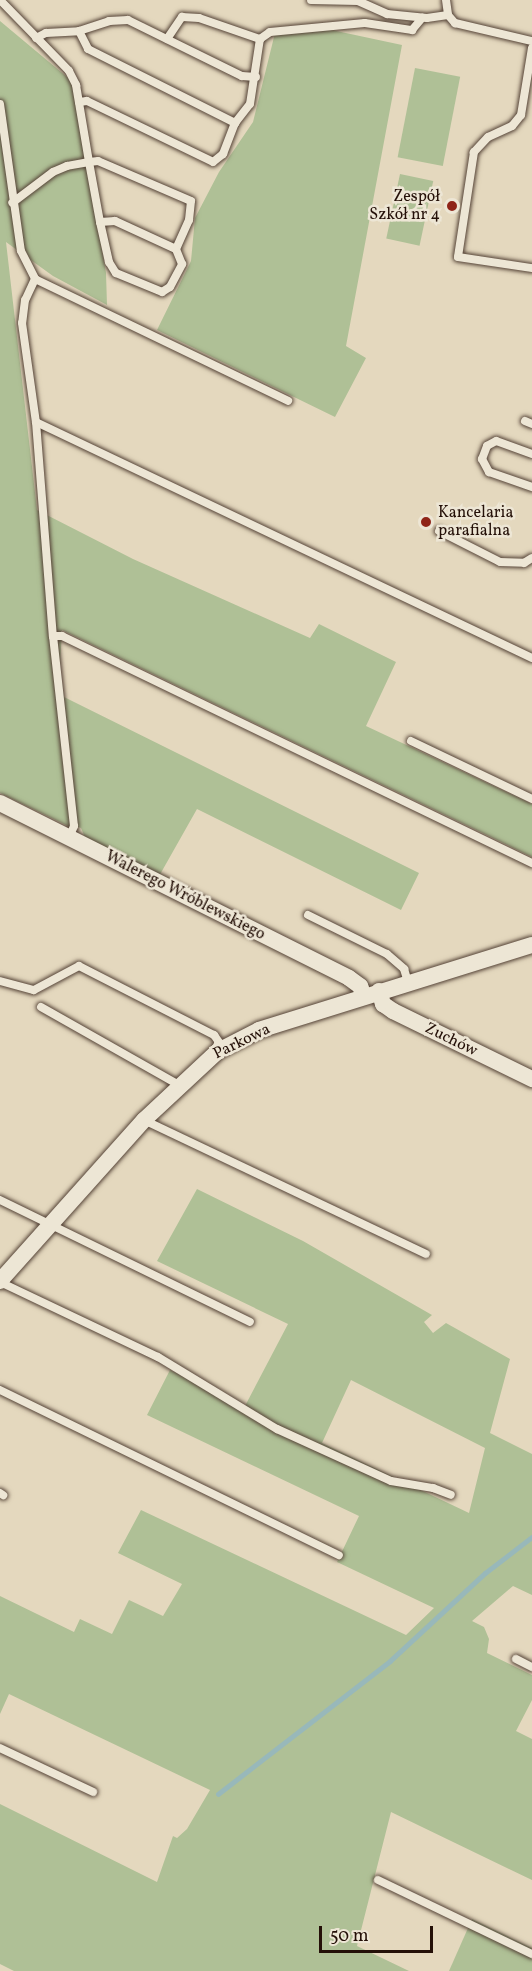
<!DOCTYPE html>
<html>
<head>
<meta charset="utf-8">
<style>
	body { margin:0 }
	#map { position:relative; width:532px; height:1971px; overflow:hidden; background:#e4d8be; font-family:Vollkorn,serif }
	div>[style] { position:absolute }
	[style*='--x'] { left:calc(var(--x)*1px); top:calc(var(--y)*1px); width:calc(var(--w)*1px); rotate:calc(var(--a)*1deg) }
	.green>* { inset:0; background:#afc096; transform-origin:0 0 }
	.stream>* { height:4.5px; margin:-2.25px; padding:0 2.25px; transform-origin:2.25px; border-radius:2.25px; background:#98b8ba }
	.roads { filter:drop-shadow(0 0 2px #544236) drop-shadow(0 0 2px #544236) }
	.service>* { height:8px; margin:-4px; padding:0 4px; transform-origin:4px; border-radius:4px; background:#ede6d5 }
	.minor>* { height:16px; margin:-8px; padding:0 8px; transform-origin:8px; border-radius:8px; background:#ede6d5 }
	.dots>* { width:16px; height:16px; translate:-50% -50%; box-sizing:border-box; border:3px solid #ede6d5; border-radius:50% }
	span { translate:-50% -50%; white-space:nowrap; text-align:center; line-height:1.15; -webkit-text-stroke:5px #ede6d5; paint-order:stroke }
	.poi-label { font-size:16px; color:#241008 }
	.right { translate:-100% -50%; text-align:right }
	.left { translate:0 -50%; text-align:left }
	.street-label { font-size:16px; color:#241008 }
	.scale { position:absolute; left:319px; top:1926px; width:114px; height:27px; box-sizing:border-box; border:3px solid #241008; border-top:0; padding-left:8px; font-size:18px; line-height:21px; white-space:nowrap; color:#241008; -webkit-text-stroke:4px #ede6d5; paint-order:stroke }
</style>
</head>
<body>
<div id="map">
	<div class="green">
		<div style="clip-path:polygon(0 21px,73px 82px,106px 273px,107px 305px,53px 276px,6px 242px,37px 510px,133px 559px,310px 638px,319px 624px,396px 662px,366px 726px,532px 804px,532px 857px,62px 630px,60px 666px,64px 697px,419px 873px,401px 910px,197px 809px,158px 878px,87px 842px,81px 828px,70px 824px,70px 827px,0 793px)"></div>
		<div style="clip-path:polygon(327px 29px,402px 45px,346px 346px,366px 358px,335px 417px,157px 330px,191px 261px,195px 218px,219px 172px,253px 122px,275px 33px)"></div>
		<div style="left:415px;top:68px;width:46px;height:91px;rotate:11deg"></div>
		<div style="left:400px;top:174px;width:34px;height:66px;rotate:12deg"></div>
		<div style="clip-path:polygon(evenodd,197px 1189px,303px 1241px,432px 1315px,424px 1322px,433px 1333px,446px 1323px,510px 1359px,490px 1433px,532px 1454px,532px 1595px,513px 1586px,472px 1621px,484px 1627px,489px 1639px,487px 1653px,532px 1675px,532px 1700px,516px 1731px,532px 1739px,532px 1880px,391px 1812px,357px 1946px,409px 1971px,14px 1971px,0 1964px,0 1804px,157px 1882px,173px 1836px,177px 1838px,187px 1829px,210px 1790px,9px 1694px,0 1714px,0 1596px,74px 1632px,80px 1619px,112px 1634px,129px 1600px,163px 1616px,182px 1584px,118px 1553px,141px 1510px,406px 1635px,434px 1608px,337px 1562px,359px 1516px,147px 1415px,170px 1370px,245px 1406px,288px 1324px,157px 1261px,197px 1189px,351px 1380px,485px 1448px,469px 1513px,322px 1443px,351px 1380px)"></div>
		<div style="clip-path:polygon(472px 1919px,532px 1948px,532px 1971px,449px 1971px)"></div>
	</div>
	<div class="stream">
		<div style="--x:218;--y:1794;--w:217;--a:-37.7"></div>
		<div style="--x:390;--y:1661;--w:129;--a:-42.8"></div>
		<div style="--x:485;--y:1573;--w:59;--a:-37.5"></div>
	</div>
	<div class="roads">
		<div class="service">
			<div style="--x:311;--y:0;--w:47;--a:1.2"></div>
			<div style="--x:358;--y:1;--w:32;--a:24"></div>
			<div style="--x:387;--y:14;--w:40;--a:5.7"></div>
			<div style="--x:427;--y:18;--w:21;--a:-8"></div>
			<div style="--x:446;--y:0;--w:15;--a:82"></div>
			<div style="--x:448;--y:15;--w:11;--a:49"></div>
			<div style="--x:455;--y:23;--w:79;--a:13.2"></div>
			<div style="--x:2;--y:2;--w:96;--a:45.8"></div>
			<div style="--x:69;--y:71;--w:16;--a:63"></div>
			<div style="--x:76;--y:85;--w:78;--a:80.4"></div>
			<div style="--x:89;--y:162;--w:61;--a:79.6"></div>
			<div style="--x:100;--y:222;--w:41;--a:77.3"></div>
			<div style="--x:109;--y:262;--w:13;--a:58"></div>
			<div style="--x:116;--y:273;--w:50;--a:22.4"></div>
			<div style="--x:162;--y:292;--w:9;--a:-32"></div>
			<div style="--x:170;--y:287;--w:26;--a:-62"></div>
			<div style="--x:182;--y:264;--w:16;--a:-112"></div>
			<div style="--x:176;--y:249;--w:32;--a:-66"></div>
			<div style="--x:189;--y:220;--w:19;--a:-84"></div>
			<div style="--x:191;--y:201;--w:101;--a:-156.7"></div>
			<div style="--x:98;--y:161;--w:9;--a:174"></div>
			<div style="--x:89;--y:162;--w:22;--a:170"></div>
			<div style="--x:67;--y:166;--w:15;--a:157"></div>
			<div style="--x:53;--y:172;--w:51;--a:142.9"></div>
			<div style="--x:79;--y:31;--w:32;--a:-18"></div>
			<div style="--x:109;--y:21;--w:19;--a:-3"></div>
			<div style="--x:128;--y:20;--w:127;--a:26.2"></div>
			<div style="--x:242;--y:76;--w:14;--a:4"></div>
			<div style="--x:36;--y:38;--w:11;--a:-27"></div>
			<div style="--x:46;--y:33;--w:33;--a:-3"></div>
			<div style="--x:79;--y:31;--w:20;--a:63"></div>
			<div style="--x:88;--y:49;--w:165;--a:26.7"></div>
			<div style="--x:167;--y:39;--w:27;--a:-56"></div>
			<div style="--x:182;--y:17;--w:17;--a:3"></div>
			<div style="--x:199;--y:18;--w:65;--a:19"></div>
			<div style="--x:532;--y:48;--w:68;--a:99.3"></div>
			<div style="--x:521;--y:115;--w:14;--a:129"></div>
			<div style="--x:512;--y:126;--w:26;--a:155"></div>
			<div style="--x:488;--y:137;--w:21;--a:133"></div>
			<div style="--x:474;--y:152;--w:106;--a:98.7"></div>
			<div style="--x:458;--y:257;--w:75;--a:8.5"></div>
			<div style="--x:79;--y:102;--w:8;--a:-7"></div>
			<div style="--x:87;--y:101;--w:140;--a:25.8"></div>
			<div style="--x:213;--y:162;--w:13;--a:-39"></div>
			<div style="--x:223;--y:154;--w:33;--a:-69"></div>
			<div style="--x:235;--y:123;--w:24;--a:-52"></div>
			<div style="--x:250;--y:104;--w:66;--a:-81.3"></div>
			<div style="--x:260;--y:39;--w:12;--a:-35"></div>
			<div style="--x:270;--y:32;--w:95;--a:-5.4"></div>
			<div style="--x:365;--y:23;--w:48;--a:8.5"></div>
			<div style="--x:412;--y:30;--w:16;--a:-50"></div>
			<div style="--x:0;--y:104;--w:148;--a:81.9"></div>
			<div style="--x:21;--y:251;--w:31;--a:63"></div>
			<div style="--x:35;--y:279;--w:281;--a:25.7"></div>
			<div style="--x:100;--y:222;--w:15;--a:-4"></div>
			<div style="--x:115;--y:221;--w:67;--a:24.7"></div>
			<div style="--x:35;--y:279;--w:23;--a:115"></div>
			<div style="--x:25;--y:300;--w:23;--a:97"></div>
			<div style="--x:22;--y:323;--w:100;--a:82"></div>
			<div style="--x:36;--y:422;--w:215;--a:85.5"></div>
			<div style="--x:53;--y:636;--w:191;--a:83.7"></div>
			<div style="--x:74;--y:826;--w:13;--a:113"></div>
			<div style="--x:525;--y:421;--w:8;--a:23"></div>
			<div style="--x:36;--y:422;--w:549;--a:25.45"></div>
			<div style="--x:532;--y:454;--w:38;--a:-160"></div>
			<div style="--x:496;--y:441;--w:10;--a:151"></div>
			<div style="--x:487;--y:446;--w:14;--a:111"></div>
			<div style="--x:482;--y:459;--w:15;--a:62"></div>
			<div style="--x:489;--y:472;--w:46;--a:19.2"></div>
			<div style="--x:439;--y:531;--w:68;--a:26.9"></div>
			<div style="--x:500;--y:562;--w:24;--a:2"></div>
			<div style="--x:524;--y:563;--w:9;--a:-32"></div>
			<div style="--x:53;--y:636;--w:9;--a:0"></div>
			<div style="--x:62;--y:636;--w:522;--a:25.78"></div>
			<div style="--x:411;--y:741;--w:134;--a:25.6"></div>
			<div style="--x:308;--y:915;--w:88;--a:26.3"></div>
			<div style="--x:387;--y:954;--w:23;--a:41"></div>
			<div style="--x:404;--y:969;--w:14;--a:73"></div>
			<div style="--x:0;--y:981;--w:35;--a:15"></div>
			<div style="--x:34;--y:990;--w:51;--a:-28.1"></div>
			<div style="--x:79;--y:966;--w:152;--a:27.1"></div>
			<div style="--x:214;--y:1035;--w:16;--a:55"></div>
			<div style="--x:41;--y:1007;--w:159;--a:29.5"></div>
			<div style="--x:144;--y:1120;--w:312;--a:25.4"></div>
			<div style="--x:0;--y:1200;--w:278;--a:26"></div>
			<div style="--x:0;--y:1282;--w:175;--a:25.4"></div>
			<div style="--x:158;--y:1357;--w:139;--a:31.2"></div>
			<div style="--x:277;--y:1429;--w:125;--a:24.5"></div>
			<div style="--x:391;--y:1481;--w:43;--a:9.5"></div>
			<div style="--x:433;--y:1488;--w:19;--a:21"></div>
			<div style="--x:0;--y:1390;--w:377;--a:26"></div>
			<div style="--x:0;--y:1493;--w:4;--a:34"></div>
			<div style="--x:516;--y:1659;--w:18;--a:27"></div>
			<div style="--x:0;--y:1748;--w:103;--a:25.3"></div>
			<div style="--x:378;--y:1880;--w:171;--a:25.7"></div>
		</div>
		<div class="minor">
			<div style="--x:0;--y:803;--w:390;--a:26.6"></div>
			<div style="--x:349;--y:978;--w:14;--a:36"></div>
			<div style="--x:360;--y:986;--w:11;--a:68"></div>
			<div style="--x:379;--y:991;--w:14;--a:73"></div>
			<div style="--x:383;--y:1004;--w:12;--a:35"></div>
			<div style="--x:393;--y:1011;--w:155;--a:26.1"></div>
			<div style="--x:0;--y:1281;--w:216;--a:-48.2"></div>
			<div style="--x:144;--y:1120;--w:101;--a:-43"></div>
			<div style="--x:218;--y:1051;--w:46;--a:-27.1"></div>
			<div style="--x:259;--y:1030;--w:286;--a:-17.3"></div>
		</div>
	</div>
	<div class="dots">
		<div style="left:452px;top:206px;background:#8f2418"></div>
		<div style="left:426px;top:522px;background:#8f2418"></div>
	</div>
	<div class="poi-label">
		<span class="right" style="left:440px;top:206px">Zespół<br>Szkół nr 4</span>
		<span class="left" style="left:438px;top:522px">Kancelaria<br>parafialna</span>
	</div>
	<div class="street-label">
		<span style="left:185px;top:896px;rotate:27deg">Walerego Wróblewskiego</span>
		<span style="left:451px;top:1040px;rotate:26deg">Zuchów</span>
		<span style="left:242px;top:1042px;rotate:-26deg">Parkowa</span>
	</div>
	<div class="scale">50 m</div>
</div>
</body>
</html>
